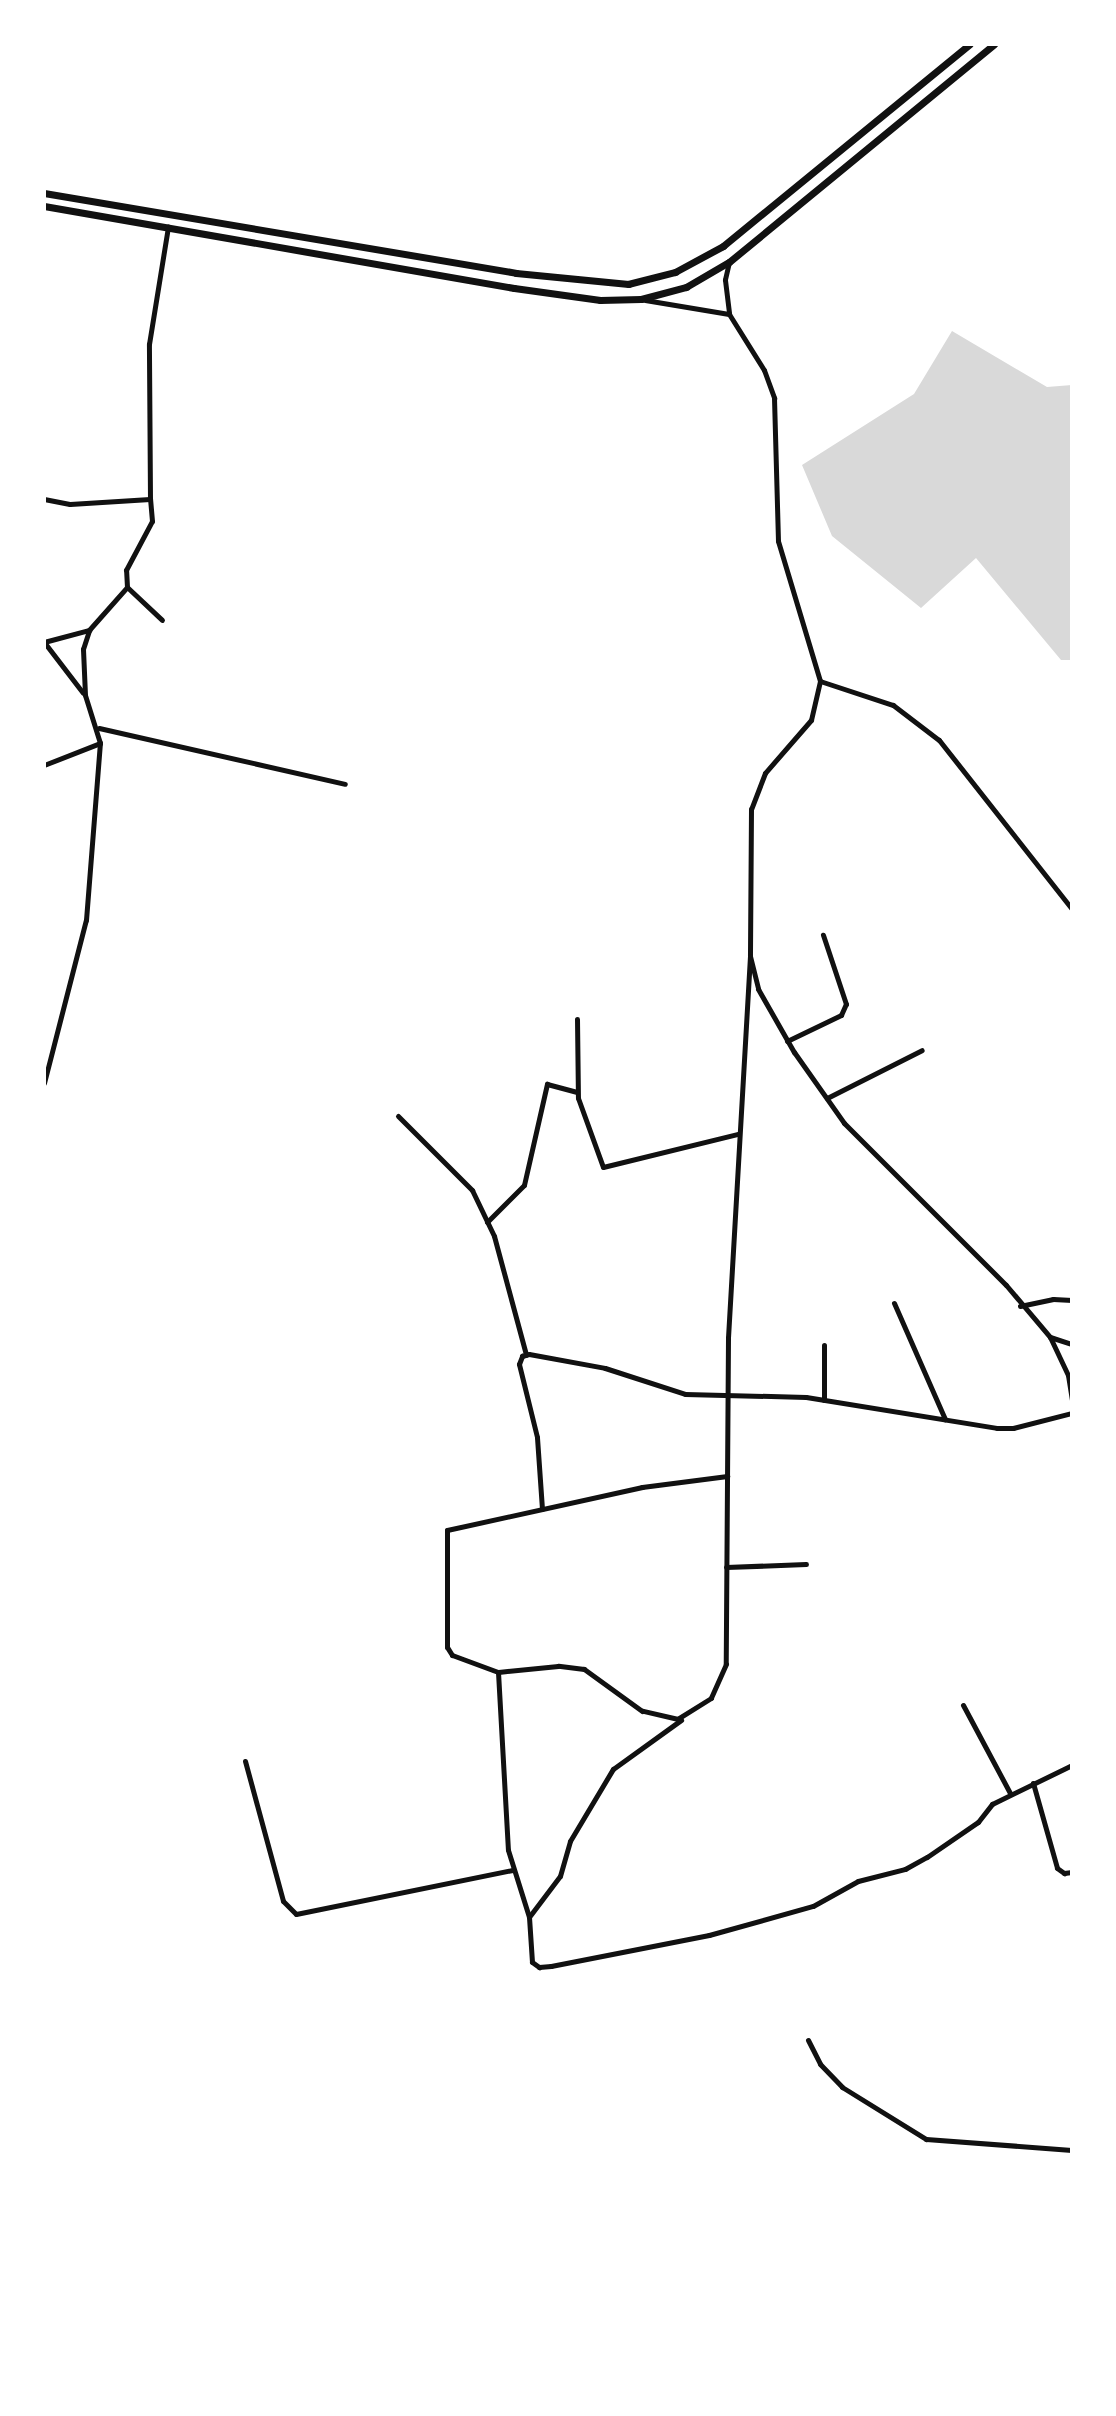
<!DOCTYPE html>
<html>
<head>
<meta charset="utf-8">
<style>
	body { margin:0 }
	#map { position:relative; width:1116px; height:2416px; overflow:hidden; background:#fff; font-family:Jost,sans-serif }
	div>[style] { position:absolute }
	[style*='--x'] { left:calc(var(--x)*1px); top:calc(var(--y)*1px); width:calc(var(--w)*1px); rotate:calc(var(--a)*1deg) }
	.water>* { inset:0; background:#d9d9d9 }
	.minor>* { height:5px; margin:-2.5px; padding:0 2.5px; transform-origin:2.5px; border-radius:2.5px; background:#111 }
	.secondary>* { height:7px; margin:-3.5px; padding:0 3.5px; transform-origin:3.5px; border-radius:3.5px; background:#111 }
	span { translate:-50% -50%; white-space:nowrap; text-align:center; line-height:1.15; -webkit-text-stroke:5px #fff; paint-order:stroke }
	.frame { position:absolute; inset:0; border:46px solid #fff; pointer-events:none }
</style>
</head>
<body>
<div id="map">
	<div class="water">
		<div style="clip-path:polygon(952px 331px,1047px 387px,1072px 385px,1072px 660px,1061px 660px,976px 558px,921px 608px,832px 536px,802px 465px,914px 394px)"></div>
	</div>
	<div class="minor">
		<div style="--x:729;--y:262;--w:18;--a:103"></div>
		<div style="--x:725;--y:280;--w:34;--a:83"></div>
		<div style="--x:729;--y:314;--w:66;--a:58"></div>
		<div style="--x:764;--y:370;--w:30;--a:70"></div>
		<div style="--x:774;--y:398;--w:143;--a:88.4"></div>
		<div style="--x:778;--y:541;--w:146;--a:73.3"></div>
		<div style="--x:820;--y:681;--w:40;--a:103"></div>
		<div style="--x:811;--y:720;--w:70;--a:131"></div>
		<div style="--x:765;--y:773;--w:39;--a:111"></div>
		<div style="--x:751;--y:809;--w:147;--a:90.4"></div>
		<div style="--x:750;--y:956;--w:34;--a:76"></div>
		<div style="--x:758;--y:989;--w:73;--a:60.3"></div>
		<div style="--x:794;--y:1052;--w:87;--a:54.8"></div>
		<div style="--x:844;--y:1123;--w:229;--a:45"></div>
		<div style="--x:1006;--y:1285;--w:68;--a:49.8"></div>
		<div style="--x:1050;--y:1337;--w:42;--a:64.7"></div>
		<div style="--x:1068;--y:1375;--w:25;--a:81"></div>
		<div style="--x:645;--y:300;--w:85;--a:9.5"></div>
		<div style="--x:44;--y:499;--w:26;--a:11"></div>
		<div style="--x:70;--y:504;--w:80;--a:-3.6"></div>
		<div style="--x:150;--y:499;--w:155;--a:-90.4"></div>
		<div style="--x:149;--y:344;--w:119;--a:-80.8"></div>
		<div style="--x:127;--y:587;--w:48;--a:43.3"></div>
		<div style="--x:44;--y:642;--w:64;--a:52.6"></div>
		<div style="--x:44;--y:642;--w:47;--a:-14.9"></div>
		<div style="--x:820;--y:681;--w:77;--a:18.2"></div>
		<div style="--x:893;--y:705;--w:58;--a:37.3"></div>
		<div style="--x:939;--y:740;--w:215;--a:51.8"></div>
		<div style="--x:99;--y:728;--w:252;--a:12.8"></div>
		<div style="--x:44;--y:765;--w:60;--a:-21.4"></div>
		<div style="--x:750;--y:956;--w:383;--a:93.3"></div>
		<div style="--x:728;--y:1338;--w:326;--a:90.4"></div>
		<div style="--x:726;--y:1664;--w:37;--a:114"></div>
		<div style="--x:711;--y:1698;--w:39;--a:148"></div>
		<div style="--x:678;--y:1719;--w:37;--a:-167"></div>
		<div style="--x:642;--y:1711;--w:72;--a:-144.1"></div>
		<div style="--x:584;--y:1669;--w:26;--a:-173"></div>
		<div style="--x:558;--y:1666;--w:60;--a:174.3"></div>
		<div style="--x:498;--y:1672;--w:178;--a:86.8"></div>
		<div style="--x:508;--y:1850;--w:70;--a:72.6"></div>
		<div style="--x:529;--y:1917;--w:45;--a:86.2"></div>
		<div style="--x:532;--y:1962;--w:9;--a:36"></div>
		<div style="--x:539;--y:1967;--w:12;--a:-5"></div>
		<div style="--x:551;--y:1966;--w:161;--a:-11.1"></div>
		<div style="--x:709;--y:1935;--w:108;--a:-15.6"></div>
		<div style="--x:813;--y:1906;--w:51;--a:-29.1"></div>
		<div style="--x:858;--y:1881;--w:49;--a:-14.3"></div>
		<div style="--x:905;--y:1869;--w:25;--a:-29"></div>
		<div style="--x:927;--y:1857;--w:62;--a:-34.5"></div>
		<div style="--x:978;--y:1822;--w:23;--a:-52"></div>
		<div style="--x:992;--y:1804;--w:89;--a:-26"></div>
		<div style="--x:577;--y:1019;--w:79;--a:89.3"></div>
		<div style="--x:578;--y:1098;--w:73;--a:70.1"></div>
		<div style="--x:603;--y:1167;--w:138;--a:-13.8"></div>
		<div style="--x:787;--y:1041;--w:60;--a:-25.7"></div>
		<div style="--x:841;--y:1015;--w:12;--a:-66"></div>
		<div style="--x:846;--y:1004;--w:73;--a:-108.4"></div>
		<div style="--x:44;--y:1083;--w:168;--a:-75.6"></div>
		<div style="--x:86;--y:920;--w:178;--a:-85.5"></div>
		<div style="--x:100;--y:743;--w:50;--a:-107.4"></div>
		<div style="--x:85;--y:695;--w:46;--a:-92.5"></div>
		<div style="--x:83;--y:649;--w:20;--a:-72"></div>
		<div style="--x:89;--y:630;--w:57;--a:-48.5"></div>
		<div style="--x:127;--y:587;--w:17;--a:-93"></div>
		<div style="--x:126;--y:570;--w:55;--a:-62"></div>
		<div style="--x:152;--y:521;--w:22;--a:-95"></div>
		<div style="--x:827;--y:1098;--w:106;--a:-26.8"></div>
		<div style="--x:398;--y:1116;--w:105;--a:45"></div>
		<div style="--x:472;--y:1190;--w:51;--a:64.4"></div>
		<div style="--x:494;--y:1236;--w:123;--a:74.9"></div>
		<div style="--x:487;--y:1222;--w:52;--a:-45"></div>
		<div style="--x:524;--y:1185;--w:104;--a:-77.2"></div>
		<div style="--x:547;--y:1084;--w:31;--a:15"></div>
		<div style="--x:894;--y:1303;--w:127;--a:66.3"></div>
		<div style="--x:1020;--y:1306;--w:34;--a:-12"></div>
		<div style="--x:1053;--y:1299;--w:19;--a:3"></div>
		<div style="--x:1050;--y:1337;--w:23;--a:18"></div>
		<div style="--x:824;--y:1345;--w:55;--a:90"></div>
		<div style="--x:542;--y:1509;--w:72;--a:-94"></div>
		<div style="--x:537;--y:1437;--w:75;--a:-103.9"></div>
		<div style="--x:519;--y:1364;--w:9;--a:-69"></div>
		<div style="--x:522;--y:1356;--w:7;--a:-16"></div>
		<div style="--x:529;--y:1354;--w:77;--a:10.4"></div>
		<div style="--x:605;--y:1368;--w:84;--a:18"></div>
		<div style="--x:685;--y:1394;--w:121;--a:1.4"></div>
		<div style="--x:806;--y:1397;--w:193;--a:9.2"></div>
		<div style="--x:997;--y:1428;--w:16;--a:0"></div>
		<div style="--x:1013;--y:1428;--w:61;--a:-14.3"></div>
		<div style="--x:726;--y:1567;--w:80;--a:-2.1"></div>
		<div style="--x:498;--y:1672;--w:49;--a:-159.7"></div>
		<div style="--x:452;--y:1655;--w:9;--a:-122"></div>
		<div style="--x:447;--y:1647;--w:117;--a:-90"></div>
		<div style="--x:447;--y:1530;--w:200;--a:-12.4"></div>
		<div style="--x:642;--y:1487;--w:86;--a:-7.4"></div>
		<div style="--x:963;--y:1705;--w:100;--a:61.9"></div>
		<div style="--x:245;--y:1761;--w:145;--a:74.8"></div>
		<div style="--x:283;--y:1901;--w:18;--a:45"></div>
		<div style="--x:296;--y:1914;--w:221;--a:-11.5"></div>
		<div style="--x:1033;--y:1783;--w:88;--a:74.2"></div>
		<div style="--x:1057;--y:1868;--w:9;--a:36"></div>
		<div style="--x:1064;--y:1873;--w:8;--a:-7"></div>
		<div style="--x:529;--y:1917;--w:51;--a:-52.9"></div>
		<div style="--x:560;--y:1876;--w:36;--a:-74"></div>
		<div style="--x:570;--y:1841;--w:84;--a:-59.2"></div>
		<div style="--x:613;--y:1769;--w:84;--a:-35.8"></div>
		<div style="--x:808;--y:2040;--w:27;--a:63"></div>
		<div style="--x:820;--y:2064;--w:32;--a:46"></div>
		<div style="--x:842;--y:2087;--w:99;--a:31.8"></div>
		<div style="--x:926;--y:2139;--w:146;--a:4.3"></div>
	</div>
	<div class="secondary">
		<div style="--x:44;--y:193;--w:479;--a:9.6"></div>
		<div style="--x:516;--y:273;--w:113;--a:5.6"></div>
		<div style="--x:628;--y:284;--w:49;--a:-14.3"></div>
		<div style="--x:675;--y:272;--w:55;--a:-28.4"></div>
		<div style="--x:723;--y:246;--w:319;--a:-39.3"></div>
		<div style="--x:44;--y:206;--w:477;--a:9.9"></div>
		<div style="--x:514;--y:288;--w:87;--a:7.9"></div>
		<div style="--x:600;--y:300;--w:41;--a:-1.4"></div>
		<div style="--x:641;--y:299;--w:47;--a:-14.9"></div>
		<div style="--x:686;--y:287;--w:50;--a:-30.2"></div>
		<div style="--x:729;--y:262;--w:343;--a:-39.4"></div>
	</div>
	<div class="frame"></div>
</div>
</body>
</html>
